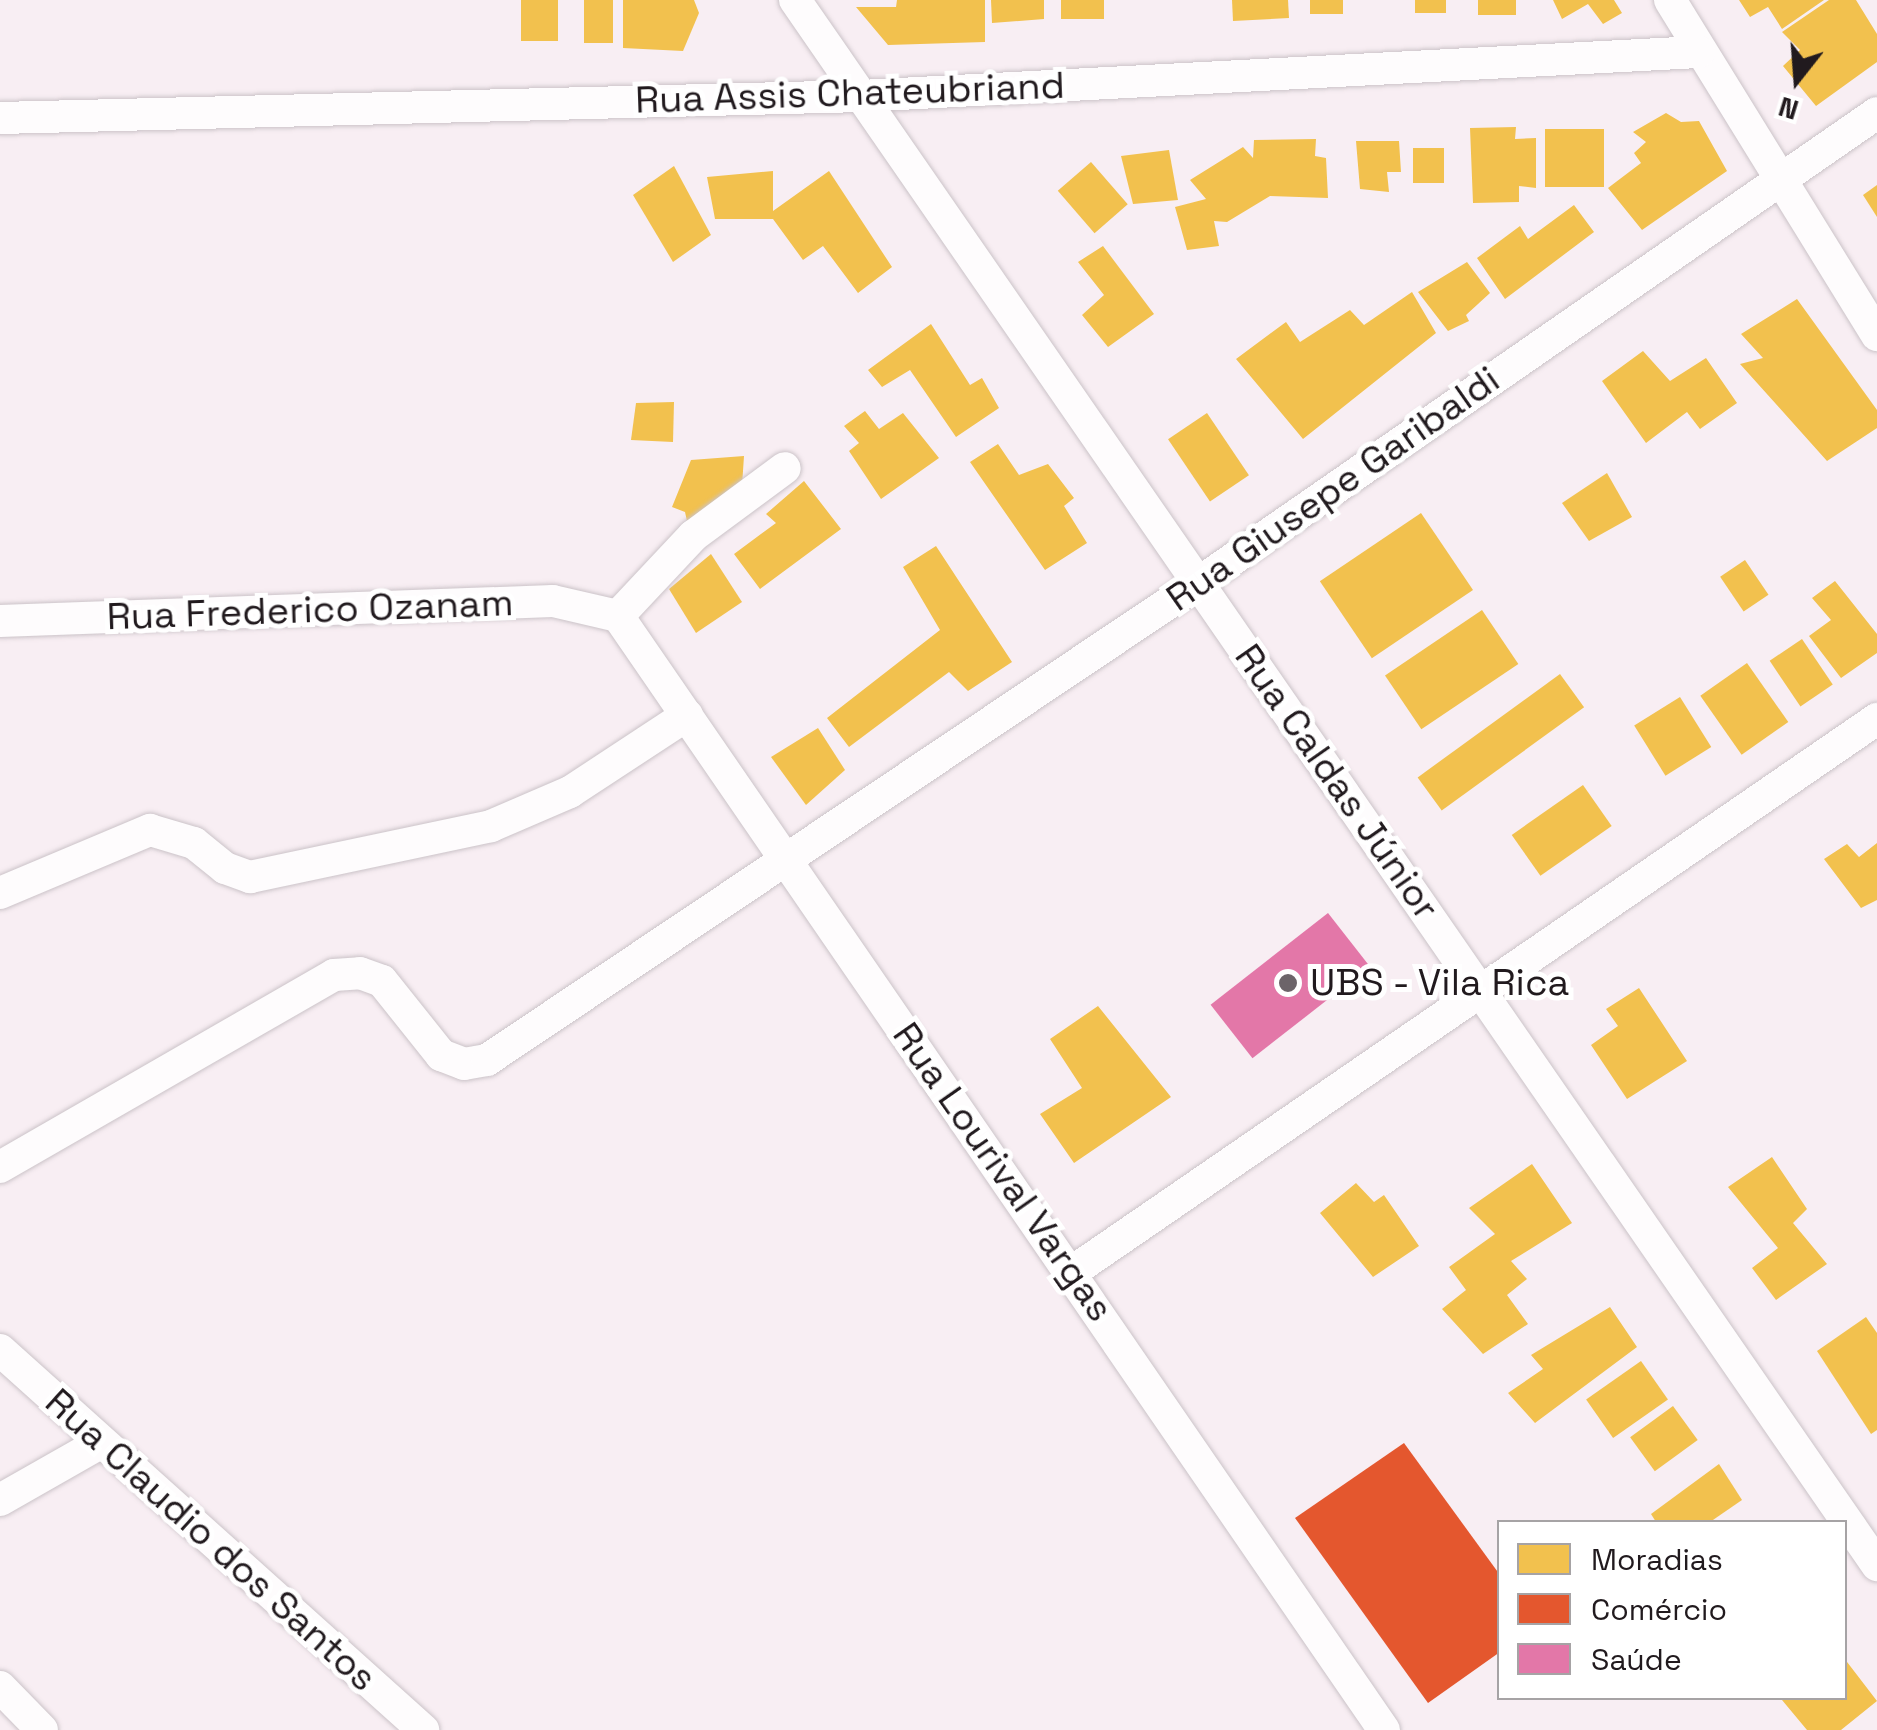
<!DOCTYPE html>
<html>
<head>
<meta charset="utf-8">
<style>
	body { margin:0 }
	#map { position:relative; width:1877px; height:1730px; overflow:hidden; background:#f8eef3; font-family:"Space Grotesk",sans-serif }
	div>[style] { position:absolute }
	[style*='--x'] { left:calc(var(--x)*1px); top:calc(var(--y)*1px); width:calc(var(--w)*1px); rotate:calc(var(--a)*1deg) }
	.homes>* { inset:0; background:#f2c14e; transform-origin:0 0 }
	.shops>* { inset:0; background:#e4572e }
	.health>* { inset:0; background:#e377a8; transform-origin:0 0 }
	.roads { filter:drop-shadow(0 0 2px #cbc3c8) drop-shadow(0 0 2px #cbc3c8) }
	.minor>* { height:32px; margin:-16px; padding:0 16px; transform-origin:16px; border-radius:16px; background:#fefcfd }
	.dots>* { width:28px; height:28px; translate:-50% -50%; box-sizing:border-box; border:5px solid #fff; border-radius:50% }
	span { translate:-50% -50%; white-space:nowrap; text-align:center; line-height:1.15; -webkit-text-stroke:10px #fff; paint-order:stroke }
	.street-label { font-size:38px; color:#211a1e }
	.poi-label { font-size:38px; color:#211a1e }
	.left { translate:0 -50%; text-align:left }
	.legend { position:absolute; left:1497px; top:1520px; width:350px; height:180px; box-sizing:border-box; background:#fff; border:2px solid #a6a3a5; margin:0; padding:12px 18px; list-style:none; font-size:30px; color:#211a1e }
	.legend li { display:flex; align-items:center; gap:20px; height:50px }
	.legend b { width:50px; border:2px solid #a6a3a5 }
	.north { position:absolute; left:1747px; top:30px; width:100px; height:100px; -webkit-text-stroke:8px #fff; paint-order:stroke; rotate:197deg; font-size:28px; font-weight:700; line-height:40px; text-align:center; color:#211a1e }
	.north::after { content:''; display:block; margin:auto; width:35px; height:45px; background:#211a1e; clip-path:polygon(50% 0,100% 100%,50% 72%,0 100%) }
</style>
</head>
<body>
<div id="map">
	<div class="homes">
		<div style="left:521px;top:0;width:37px;height:41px"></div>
		<div style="left:584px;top:0;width:29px;height:43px"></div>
		<div style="clip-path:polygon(623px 0,694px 0,699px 13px,683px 51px,623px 48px)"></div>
		<div style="clip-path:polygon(897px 0,985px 0,985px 42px,888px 45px,856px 7px,896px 7px)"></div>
		<div style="clip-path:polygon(991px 0,1044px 0,1044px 19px,992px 23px)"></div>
		<div style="left:1061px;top:0;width:43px;height:19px"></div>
		<div style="clip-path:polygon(1232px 0,1288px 0,1289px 18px,1233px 21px)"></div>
		<div style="left:1310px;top:0;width:33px;height:14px"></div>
		<div style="left:1415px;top:0;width:31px;height:13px"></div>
		<div style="left:1478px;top:0;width:38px;height:15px"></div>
		<div style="clip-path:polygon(1553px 0,1614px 0,1622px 13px,1603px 24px,1588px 4px,1562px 19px)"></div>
		<div style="clip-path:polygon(1739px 0,1824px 0,1782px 29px,1768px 7px,1750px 17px)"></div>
		<div style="clip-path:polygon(1829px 0,1856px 0,1877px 34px,1877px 62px,1816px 106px,1783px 66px,1800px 50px,1782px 32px)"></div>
		<div style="clip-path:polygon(1666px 113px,1681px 122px,1699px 121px,1727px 171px,1642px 230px,1608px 188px,1641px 163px,1634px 153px,1646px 142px,1633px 132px)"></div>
		<div style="clip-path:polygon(1516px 127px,1515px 139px,1536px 138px,1536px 188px,1519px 186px,1519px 202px,1473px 203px,1470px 128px)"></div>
		<div style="left:1545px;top:129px;width:59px;height:58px"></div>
		<div style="clip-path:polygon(1316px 139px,1315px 156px,1326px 158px,1328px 198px,1270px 196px,1227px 222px,1214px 221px,1219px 246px,1187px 250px,1175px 207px,1206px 199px,1190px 180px,1243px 147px,1253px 158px,1254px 140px)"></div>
		<div style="clip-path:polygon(1356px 141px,1399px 141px,1401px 172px,1387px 172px,1389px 192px,1360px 189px)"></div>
		<div style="left:1444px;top:148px;width:35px;height:31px;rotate:90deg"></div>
		<div style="clip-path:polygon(1169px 150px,1178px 200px,1133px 204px,1121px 156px)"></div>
		<div style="left:1091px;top:162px;width:56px;height:44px;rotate:49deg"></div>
		<div style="clip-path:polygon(674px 166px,711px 235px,673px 262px,633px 195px)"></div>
		<div style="clip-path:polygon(773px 171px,773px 211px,829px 171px,892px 267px,858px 293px,823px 246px,803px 260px,773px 219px,715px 219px,707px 177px)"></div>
		<div style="clip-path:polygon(1877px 185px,1877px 217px,1863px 195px)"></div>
		<div style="clip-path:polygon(1574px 205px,1594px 232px,1505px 299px,1477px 258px,1520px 226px,1528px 239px)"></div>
		<div style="clip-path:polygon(1103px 246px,1154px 314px,1108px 347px,1082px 315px,1104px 295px,1078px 262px)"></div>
		<div style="clip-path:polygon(1467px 262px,1490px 293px,1466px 315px,1469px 321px,1448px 331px,1418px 292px)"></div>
		<div style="clip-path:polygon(1412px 292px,1436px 333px,1303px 439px,1236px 359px,1286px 322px,1300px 342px,1350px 310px,1364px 325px)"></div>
		<div style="clip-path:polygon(1797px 299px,1877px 410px,1877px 428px,1827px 461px,1740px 364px,1763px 358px,1741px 334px)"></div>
		<div style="clip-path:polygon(931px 324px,970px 385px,982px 378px,999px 408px,956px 437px,910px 370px,882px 387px,868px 370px)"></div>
		<div style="clip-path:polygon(1643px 351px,1670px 381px,1706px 358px,1737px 403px,1700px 429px,1687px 412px,1646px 443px,1602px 381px)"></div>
		<div style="clip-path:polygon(674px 402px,673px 442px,631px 440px,636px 403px)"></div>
		<div style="clip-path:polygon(865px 411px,879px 429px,903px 413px,939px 458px,881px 499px,849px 451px,859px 443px,844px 426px)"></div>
		<div style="left:1207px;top:413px;width:75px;height:47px;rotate:56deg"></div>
		<div style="clip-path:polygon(998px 444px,1019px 475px,1048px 464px,1074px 498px,1064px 506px,1087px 543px,1045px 570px,970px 462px)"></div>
		<div style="clip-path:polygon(744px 456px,742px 486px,687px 521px,685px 512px,672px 507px,691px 460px)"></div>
		<div style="clip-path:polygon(1607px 473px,1632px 517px,1589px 541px,1562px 503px)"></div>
		<div style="clip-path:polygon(804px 481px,841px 529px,760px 589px,734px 554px,776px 523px,766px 514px)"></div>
		<div style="left:1421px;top:513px;width:93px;height:122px;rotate:56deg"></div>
		<div style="clip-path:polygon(936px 546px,1012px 662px,968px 691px,949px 672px,849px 747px,827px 718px,940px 630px,903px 567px)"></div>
		<div style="clip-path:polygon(711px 554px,742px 602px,696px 633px,669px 589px)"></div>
		<div style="left:1745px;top:560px;width:42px;height:30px;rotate:56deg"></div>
		<div style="clip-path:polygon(1835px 581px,1877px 634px,1877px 653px,1841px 678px,1809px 636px,1831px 620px,1812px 598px)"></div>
		<div style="left:1482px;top:610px;width:65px;height:117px;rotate:56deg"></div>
		<div style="left:1802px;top:639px;width:55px;height:39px;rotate:56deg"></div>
		<div style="left:1747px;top:663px;width:72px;height:57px;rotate:55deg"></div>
		<div style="left:1560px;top:674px;width:41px;height:176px;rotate:54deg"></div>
		<div style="left:1680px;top:697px;width:59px;height:54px;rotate:58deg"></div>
		<div style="clip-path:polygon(818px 728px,845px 770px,806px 805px,771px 757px)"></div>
		<div style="left:1583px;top:785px;width:50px;height:87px;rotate:55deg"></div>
		<div style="clip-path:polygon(1877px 843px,1877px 900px,1861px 908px,1824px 859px,1847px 844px,1859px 857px)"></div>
		<div style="clip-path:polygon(1639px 988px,1687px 1061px,1627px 1099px,1591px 1045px,1618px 1026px,1606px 1009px)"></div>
		<div style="clip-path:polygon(1098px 1006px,1171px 1097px,1074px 1163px,1040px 1114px,1082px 1088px,1050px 1039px)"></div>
		<div style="clip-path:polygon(1772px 1157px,1807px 1209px,1793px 1223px,1827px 1264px,1776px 1300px,1752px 1268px,1778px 1248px,1728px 1187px)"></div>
		<div style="clip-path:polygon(1532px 1164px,1572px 1223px,1511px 1261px,1527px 1279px,1507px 1295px,1528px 1324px,1483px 1354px,1442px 1309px,1466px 1290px,1449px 1267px,1495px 1234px,1469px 1208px)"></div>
		<div style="clip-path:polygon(1356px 1183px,1374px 1202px,1384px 1195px,1419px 1246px,1373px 1277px,1320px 1213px)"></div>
		<div style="clip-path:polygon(1610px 1307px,1637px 1347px,1535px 1423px,1508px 1393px,1543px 1369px,1531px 1355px)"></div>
		<div style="clip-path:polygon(1866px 1317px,1877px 1333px,1877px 1430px,1871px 1434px,1817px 1351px)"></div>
		<div style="left:1641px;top:1361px;width:47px;height:67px;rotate:55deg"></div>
		<div style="left:1673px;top:1406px;width:42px;height:53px;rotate:54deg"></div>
		<div style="clip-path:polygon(1719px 1464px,1742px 1500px,1710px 1522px,1656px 1522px,1651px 1514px)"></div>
		<div style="clip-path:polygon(1844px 1658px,1877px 1701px,1841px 1730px,1807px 1730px,1782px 1700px,1844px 1698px)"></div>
	</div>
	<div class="shops">
		<div style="clip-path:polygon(1404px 1443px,1500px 1575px,1500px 1652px,1428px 1703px,1295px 1518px)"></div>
	</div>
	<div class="health">
		<div style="left:1328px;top:913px;width:68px;height:149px;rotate:52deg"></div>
	</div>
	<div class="roads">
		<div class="minor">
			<div style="--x:795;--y:0;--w:1903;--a:55.34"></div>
			<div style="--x:1670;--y:0;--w:394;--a:58.3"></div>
			<div style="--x:0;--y:118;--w:861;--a:-1.46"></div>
			<div style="--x:861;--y:96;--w:839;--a:-3.01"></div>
			<div style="--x:618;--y:616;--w:1352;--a:55.49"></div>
			<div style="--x:618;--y:616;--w:110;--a:-46.8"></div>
			<div style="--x:693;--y:536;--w:114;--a:-36.5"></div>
			<div style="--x:0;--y:621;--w:553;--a:-2.07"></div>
			<div style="--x:553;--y:601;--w:67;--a:13"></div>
			<div style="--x:0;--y:893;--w:163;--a:-22.8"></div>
			<div style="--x:150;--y:830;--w:46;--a:16.5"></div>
			<div style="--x:194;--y:843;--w:40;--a:39"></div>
			<div style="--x:225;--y:868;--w:27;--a:20"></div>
			<div style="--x:250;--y:877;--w:246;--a:-11.9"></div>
			<div style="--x:491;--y:826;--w:86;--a:-23.3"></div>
			<div style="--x:570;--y:792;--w:140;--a:-33.3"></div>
			<div style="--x:0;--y:1167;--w:385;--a:-29.9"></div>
			<div style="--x:334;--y:975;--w:26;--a:-4"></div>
			<div style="--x:360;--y:973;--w:23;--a:20"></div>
			<div style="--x:382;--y:981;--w:95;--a:51.4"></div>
			<div style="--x:441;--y:1055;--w:25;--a:21"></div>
			<div style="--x:464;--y:1064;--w:23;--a:-10"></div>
			<div style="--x:487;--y:1060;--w:855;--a:-33.84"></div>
			<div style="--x:1197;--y:584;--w:827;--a:-34.71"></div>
			<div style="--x:1072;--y:1272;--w:977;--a:-34.49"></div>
			<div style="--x:0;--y:1350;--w:569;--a:41.93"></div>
			<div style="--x:0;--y:1500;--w:117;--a:-29.6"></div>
			<div style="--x:0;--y:1687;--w:60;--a:45.7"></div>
		</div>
	</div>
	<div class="dots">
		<div style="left:1288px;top:983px;background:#6c6469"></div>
	</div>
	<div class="street-label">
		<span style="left:850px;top:93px;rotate:-2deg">Rua Assis Chateubriand</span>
		<span style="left:1333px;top:489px;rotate:-35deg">Rua Giusepe Garibaldi</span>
		<span style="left:310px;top:610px;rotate:-2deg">Rua Frederico Ozanam</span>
		<span style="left:1337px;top:782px;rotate:55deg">Rua Caldas Júnior</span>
		<span style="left:1003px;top:1172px;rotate:55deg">Rua Lourival Vargas</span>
		<span style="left:211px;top:1540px;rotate:42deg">Rua Claudio dos Santos</span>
	</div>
	<div class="poi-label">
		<span class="left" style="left:1310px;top:983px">UBS - Vila Rica</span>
	</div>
	<ul class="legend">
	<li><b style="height:28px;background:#f2c14e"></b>Moradias</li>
	<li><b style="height:28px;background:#e4572e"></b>Comércio</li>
	<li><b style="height:28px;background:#e377a8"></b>Saúde</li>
	</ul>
	<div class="north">N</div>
</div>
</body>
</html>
